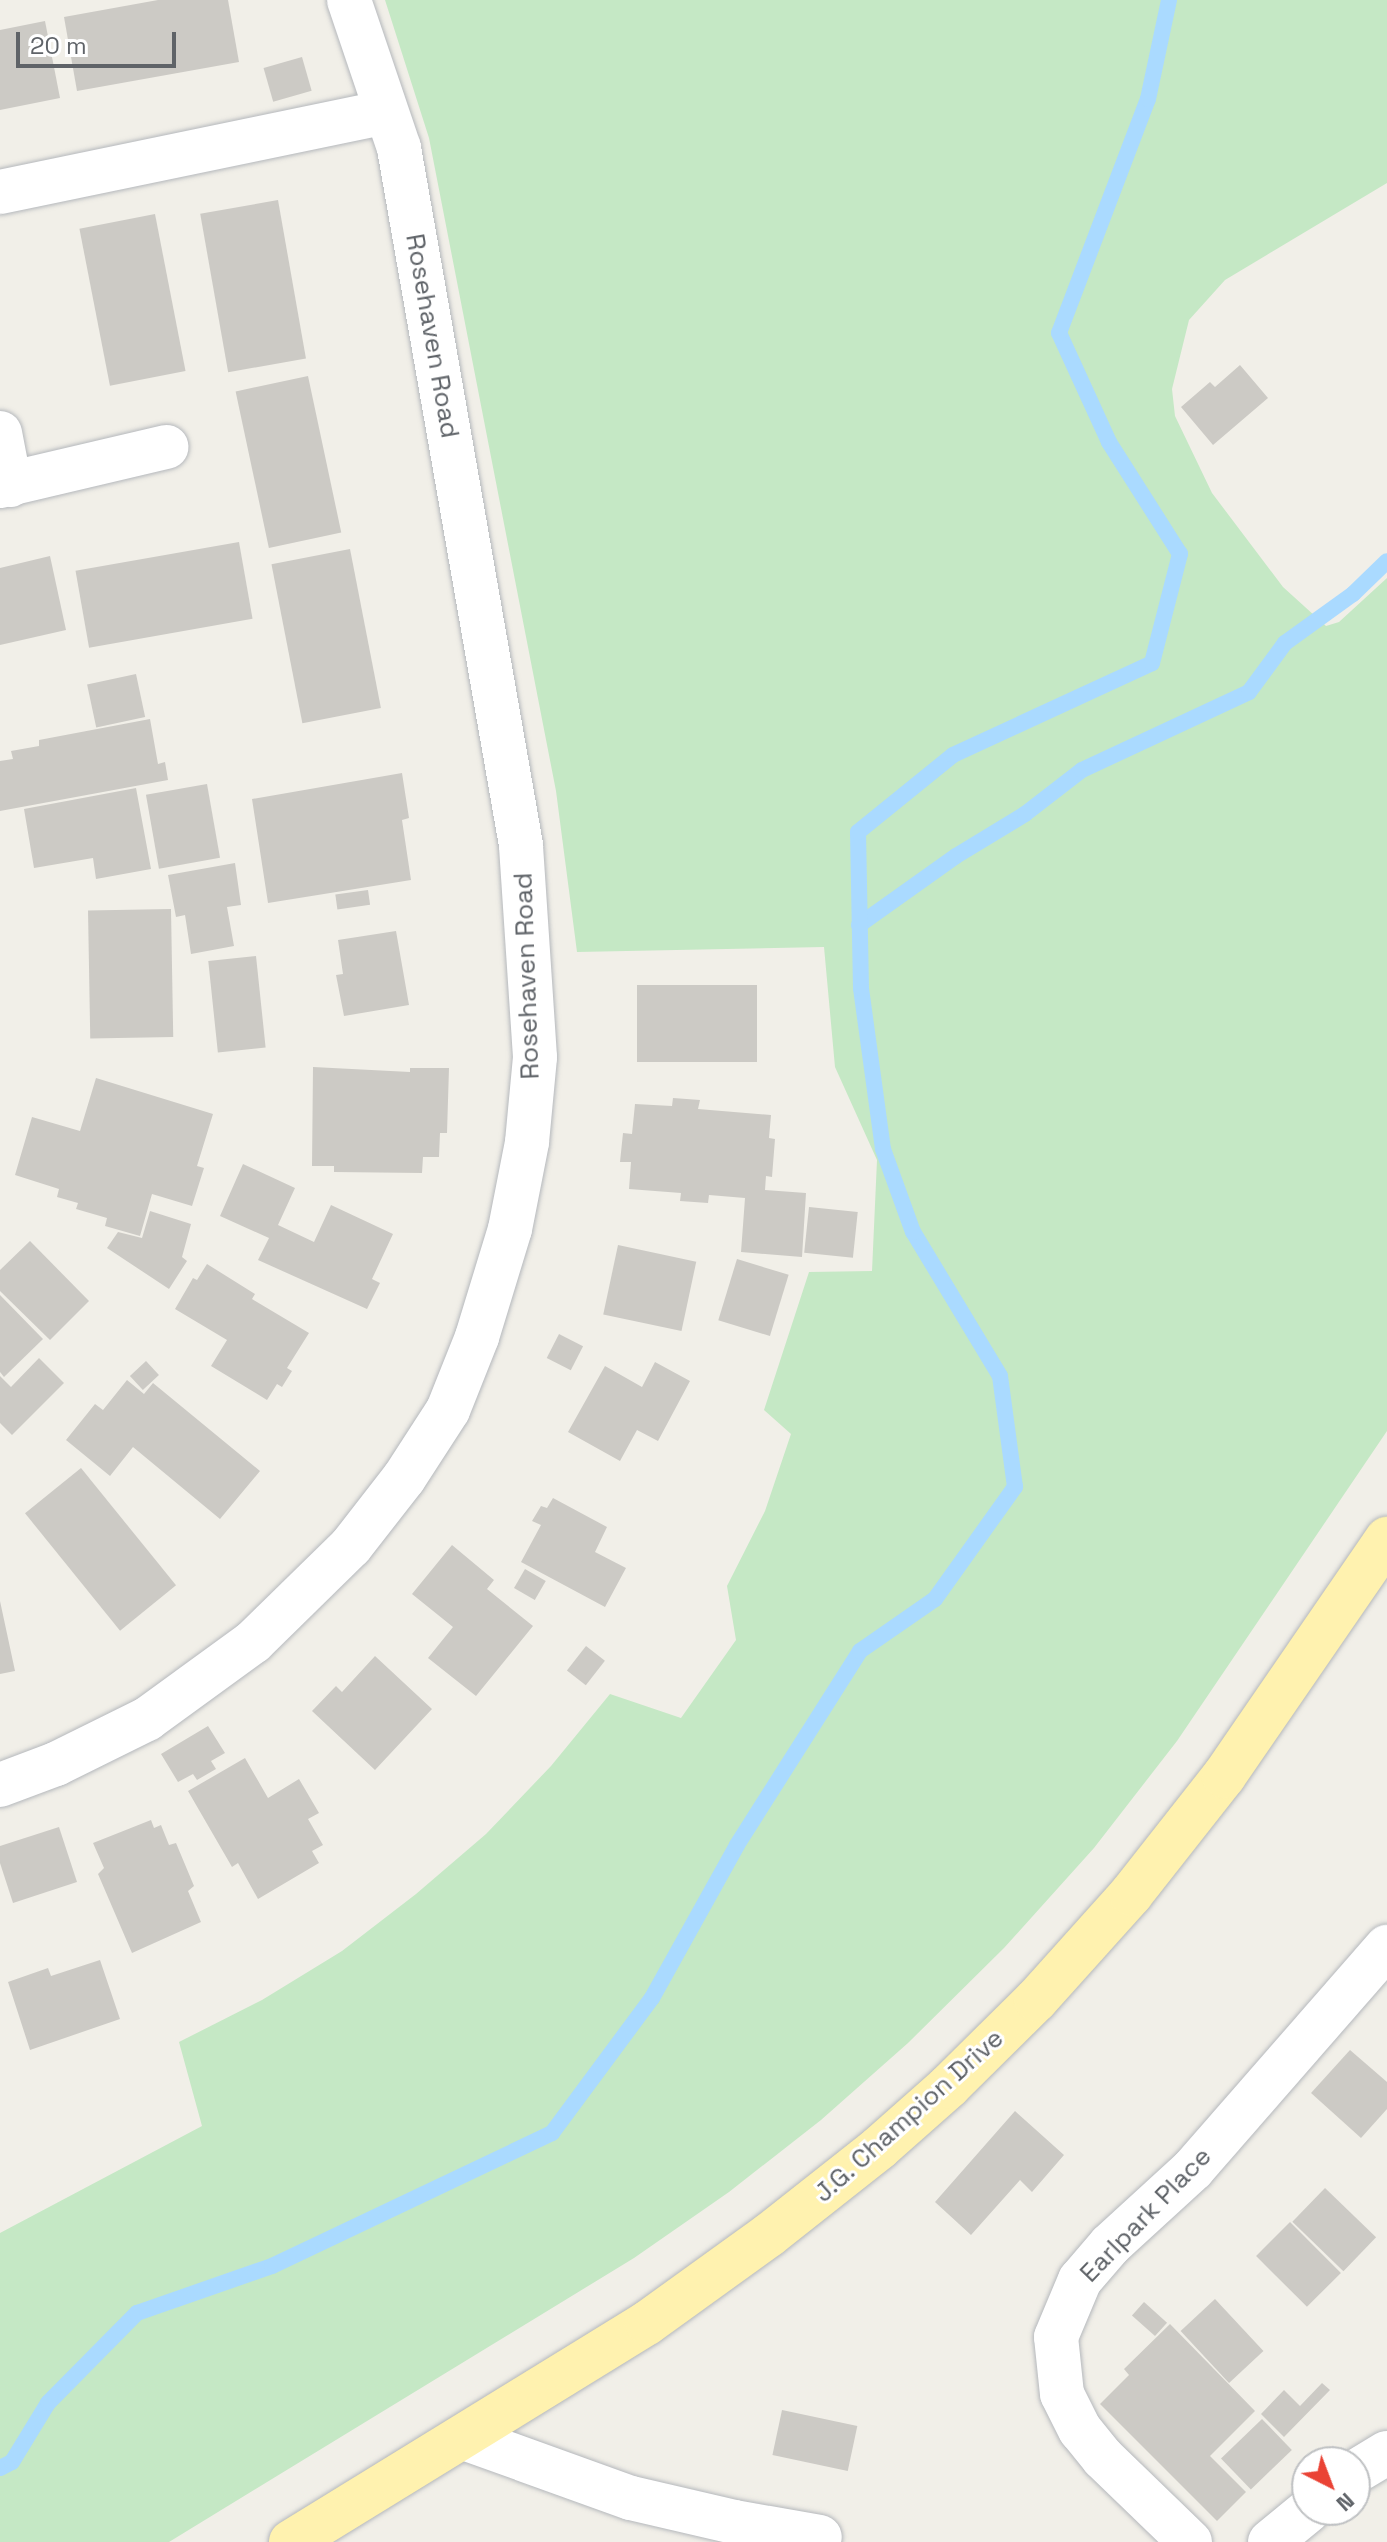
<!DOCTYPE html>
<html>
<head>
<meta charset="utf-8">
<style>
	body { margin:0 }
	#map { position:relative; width:1387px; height:2542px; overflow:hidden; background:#f1efe8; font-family:"Space Grotesk",sans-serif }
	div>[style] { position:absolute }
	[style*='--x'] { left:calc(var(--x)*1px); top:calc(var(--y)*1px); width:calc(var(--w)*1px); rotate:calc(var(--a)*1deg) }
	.green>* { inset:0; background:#c5e8c5 }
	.stream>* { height:16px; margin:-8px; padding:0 8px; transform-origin:8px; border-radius:8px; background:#aadaff }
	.building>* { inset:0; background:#cccac5; transform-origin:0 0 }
	.roads { filter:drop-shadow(0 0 2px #b5b8bc) drop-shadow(0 0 2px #b5b8bc) }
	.minor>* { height:44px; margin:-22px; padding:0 22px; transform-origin:22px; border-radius:22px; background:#fff }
	.major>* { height:44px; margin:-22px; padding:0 22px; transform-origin:22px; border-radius:22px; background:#fff2af }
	span { translate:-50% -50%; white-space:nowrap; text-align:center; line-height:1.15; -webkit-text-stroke:6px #fff; paint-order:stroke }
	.street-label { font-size:26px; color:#5f6368 }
	.north { position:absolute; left:1291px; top:2446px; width:80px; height:80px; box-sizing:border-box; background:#fff; border:2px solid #bfc1c3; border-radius:50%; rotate:138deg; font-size:22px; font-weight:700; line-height:32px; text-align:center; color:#5f6368 }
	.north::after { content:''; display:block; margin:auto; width:28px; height:36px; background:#ea4335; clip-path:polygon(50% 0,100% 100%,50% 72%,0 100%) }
	.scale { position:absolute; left:16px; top:32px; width:160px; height:36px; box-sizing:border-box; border:4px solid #5f6368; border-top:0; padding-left:10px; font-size:24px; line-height:28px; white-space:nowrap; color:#5f6368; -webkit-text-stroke:6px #fff; paint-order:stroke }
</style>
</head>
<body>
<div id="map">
	<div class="green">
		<div style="clip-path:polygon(385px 0,1387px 0,1387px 183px,1225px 280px,1189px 320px,1172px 389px,1175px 416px,1212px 493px,1283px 587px,1326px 626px,1339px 622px,1387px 578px,1387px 1431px,1177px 1741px,1094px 1848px,1004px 1948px,908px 2043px,821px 2120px,729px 2192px,634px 2258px,169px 2542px,0 2542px,0 2233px,202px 2126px,179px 2042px,262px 2000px,342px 1951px,416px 1894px,486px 1834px,551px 1766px,610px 1694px,681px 1718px,736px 1640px,727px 1586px,765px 1511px,791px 1434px,764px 1410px,809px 1272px,872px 1271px,877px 1160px,835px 1067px,824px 947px,577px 952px,556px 791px,429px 138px)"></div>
	</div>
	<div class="stream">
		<div style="--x:859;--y:925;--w:119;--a:-35.4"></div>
		<div style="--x:956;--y:856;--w:81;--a:-31.3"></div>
		<div style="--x:1025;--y:814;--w:72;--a:-37.7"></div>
		<div style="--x:1082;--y:770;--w:184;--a:-25"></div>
		<div style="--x:1249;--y:692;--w:61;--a:-53.7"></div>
		<div style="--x:1285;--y:643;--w:84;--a:-35.8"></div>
		<div style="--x:1353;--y:594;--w:47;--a:-44.1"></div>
		<div style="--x:0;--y:2468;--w:13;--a:-27"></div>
		<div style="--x:12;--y:2462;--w:69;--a:-58.6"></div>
		<div style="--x:48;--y:2403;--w:127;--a:-45.3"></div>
		<div style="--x:137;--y:2313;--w:143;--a:-19.2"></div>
		<div style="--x:272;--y:2266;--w:310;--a:-25.4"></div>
		<div style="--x:552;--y:2133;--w:168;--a:-53.5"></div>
		<div style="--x:652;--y:1998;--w:175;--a:-60.9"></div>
		<div style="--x:737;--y:1845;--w:230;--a:-57.6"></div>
		<div style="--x:860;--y:1651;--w:91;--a:-34.7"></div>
		<div style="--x:935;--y:1599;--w:138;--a:-54.5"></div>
		<div style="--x:1015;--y:1487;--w:112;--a:-97.7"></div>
		<div style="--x:1000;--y:1376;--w:168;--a:-121.1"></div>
		<div style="--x:913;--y:1232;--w:88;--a:-109.9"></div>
		<div style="--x:883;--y:1149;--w:162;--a:-97.8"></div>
		<div style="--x:861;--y:988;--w:156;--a:-91.1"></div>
		<div style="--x:858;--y:832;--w:122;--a:-39"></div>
		<div style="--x:953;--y:755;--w:219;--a:-24.8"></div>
		<div style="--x:1152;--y:663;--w:113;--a:-75.6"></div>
		<div style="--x:1180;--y:554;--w:133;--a:-122.4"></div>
		<div style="--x:1109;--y:442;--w:120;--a:-114.6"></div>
		<div style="--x:1059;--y:333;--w:250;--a:-69.2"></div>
		<div style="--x:1148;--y:99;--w:101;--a:-78"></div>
	</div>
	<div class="building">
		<div style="clip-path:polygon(158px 0,228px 0,239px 62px,77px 91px,64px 17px)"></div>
		<div style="clip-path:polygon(45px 21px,60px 98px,0 110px,0 30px)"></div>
		<div style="left:302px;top:57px;width:35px;height:40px;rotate:74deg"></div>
		<div style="left:278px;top:200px;width:161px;height:79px;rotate:80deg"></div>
		<div style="left:155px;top:214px;width:160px;height:77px;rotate:79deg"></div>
		<div style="clip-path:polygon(1240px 365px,1268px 398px,1213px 445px,1181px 407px,1210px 382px,1215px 387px)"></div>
		<div style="left:308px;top:376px;width:160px;height:74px;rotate:78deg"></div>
		<div style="left:239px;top:542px;width:78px;height:166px;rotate:80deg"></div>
		<div style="left:350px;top:549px;width:162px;height:80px;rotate:79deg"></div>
		<div style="clip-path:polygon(50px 556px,66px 630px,0 645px,0 568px)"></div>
		<div style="left:136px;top:674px;width:44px;height:50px;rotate:78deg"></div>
		<div style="clip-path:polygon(150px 719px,158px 764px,165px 762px,168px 780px,0 811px,0 761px,13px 759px,11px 751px,39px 746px,39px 740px)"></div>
		<div style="clip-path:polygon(402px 773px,409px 818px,402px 820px,411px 880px,268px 903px,252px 799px)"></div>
		<div style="left:207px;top:784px;width:75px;height:62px;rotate:80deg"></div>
		<div style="clip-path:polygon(136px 788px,151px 869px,96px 879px,93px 858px,34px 868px,24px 809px)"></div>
		<div style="clip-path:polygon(235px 863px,241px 905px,227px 907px,234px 946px,191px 954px,185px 915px,176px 917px,168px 875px)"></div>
		<div style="left:368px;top:890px;width:15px;height:33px;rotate:82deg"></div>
		<div style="left:171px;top:909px;width:128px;height:83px;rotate:89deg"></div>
		<div style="clip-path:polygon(396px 931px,409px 1005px,344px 1016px,336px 975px,343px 974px,338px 940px)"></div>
		<div style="left:256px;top:956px;width:92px;height:48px;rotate:84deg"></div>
		<div style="left:637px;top:985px;width:120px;height:77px"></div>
		<div style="clip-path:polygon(313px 1067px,410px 1072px,410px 1068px,449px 1068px,447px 1133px,440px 1133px,439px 1157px,423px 1157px,422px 1173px,334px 1172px,334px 1166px,312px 1166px)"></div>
		<div style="clip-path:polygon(96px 1078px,213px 1114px,197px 1166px,204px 1168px,192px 1206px,152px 1194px,140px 1236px,105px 1226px,107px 1218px,76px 1209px,78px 1203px,57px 1197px,59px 1189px,15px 1175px,32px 1117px,80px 1131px)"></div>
		<div style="clip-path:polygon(673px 1098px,700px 1100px,698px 1109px,771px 1115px,769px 1138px,775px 1139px,772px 1177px,766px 1176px,765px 1190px,806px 1193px,802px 1257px,741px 1252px,745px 1198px,709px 1195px,708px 1203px,680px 1201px,681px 1193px,629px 1189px,631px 1162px,620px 1162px,623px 1133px,632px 1134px,635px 1104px,672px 1106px)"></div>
		<div style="clip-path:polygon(243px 1164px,295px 1188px,278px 1225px,314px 1242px,331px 1205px,393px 1234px,372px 1279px,380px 1283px,367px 1309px,258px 1260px,269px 1238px,220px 1216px)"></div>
		<div style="left:809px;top:1207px;width:49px;height:46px;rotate:6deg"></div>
		<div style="clip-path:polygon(150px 1211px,191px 1224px,182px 1257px,187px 1261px,169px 1289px,107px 1248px,118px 1232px,142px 1238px)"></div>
		<div style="clip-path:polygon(30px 1241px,89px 1301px,50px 1340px,0 1291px,0 1270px)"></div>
		<div style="left:618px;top:1245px;width:80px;height:71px;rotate:12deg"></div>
		<div style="left:737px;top:1259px;width:54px;height:64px;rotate:17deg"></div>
		<div style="clip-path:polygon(207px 1264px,255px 1294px,252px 1299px,309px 1333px,287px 1368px,292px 1371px,282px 1387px,277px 1384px,267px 1400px,211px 1366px,227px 1340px,175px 1309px,193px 1278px,197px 1280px)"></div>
		<div style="clip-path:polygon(0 1295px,43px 1339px,4px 1377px,0 1372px)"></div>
		<div style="left:559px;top:1334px;width:27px;height:27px;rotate:27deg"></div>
		<div style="clip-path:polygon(39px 1358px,64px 1383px,12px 1435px,0 1423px,0 1376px,11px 1387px)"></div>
		<div style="left:146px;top:1361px;width:19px;height:22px;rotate:47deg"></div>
		<div style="clip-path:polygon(655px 1362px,690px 1381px,658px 1441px,637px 1430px,620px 1461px,568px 1432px,605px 1366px,642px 1387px)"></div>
		<div style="clip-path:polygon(127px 1380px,144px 1394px,153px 1383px,260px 1471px,220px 1519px,133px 1447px,110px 1476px,66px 1440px,95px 1404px,103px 1410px)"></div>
		<div style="left:81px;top:1468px;width:151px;height:72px;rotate:51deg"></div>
		<div style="clip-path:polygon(553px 1498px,607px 1527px,595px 1552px,626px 1568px,605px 1607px,521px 1562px,541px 1525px,532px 1521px,541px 1506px,547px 1508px)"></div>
		<div style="clip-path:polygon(452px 1545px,494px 1580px,487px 1589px,533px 1626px,476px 1696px,428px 1658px,453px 1627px,412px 1594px)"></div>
		<div style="left:525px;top:1569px;width:24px;height:22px;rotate:30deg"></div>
		<div style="clip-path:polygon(0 1601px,15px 1671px,0 1674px)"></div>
		<div style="left:586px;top:1646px;width:24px;height:31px;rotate:38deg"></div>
		<div style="clip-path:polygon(375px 1656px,432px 1709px,375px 1770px,312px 1711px,336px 1686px,342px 1692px)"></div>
		<div style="clip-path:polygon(208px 1726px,225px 1753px,211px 1761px,216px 1769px,197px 1780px,193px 1774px,178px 1782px,161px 1754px)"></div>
		<div style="clip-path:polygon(245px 1758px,268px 1798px,299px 1779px,319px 1813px,308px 1819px,323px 1845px,312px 1851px,319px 1863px,258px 1899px,238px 1863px,232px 1867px,188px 1791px)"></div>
		<div style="clip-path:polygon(151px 1820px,154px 1828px,161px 1825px,169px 1845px,176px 1843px,194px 1886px,188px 1891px,201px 1922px,132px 1953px,98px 1874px,104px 1868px,93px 1843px)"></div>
		<div style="clip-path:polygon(59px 1827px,77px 1882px,13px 1903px,0 1863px,0 1846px)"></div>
		<div style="clip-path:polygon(100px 1960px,120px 2019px,30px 2050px,8px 1982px,48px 1968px,51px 1976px)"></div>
		<div style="clip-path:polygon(1350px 2050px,1387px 2082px,1387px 2109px,1361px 2138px,1311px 2093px)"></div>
		<div style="clip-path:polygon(1015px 2111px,1064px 2155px,1032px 2192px,1020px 2180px,971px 2235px,935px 2202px)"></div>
		<div style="left:1325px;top:2188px;width:71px;height:47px;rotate:44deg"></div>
		<div style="left:1290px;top:2222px;width:72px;height:48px;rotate:45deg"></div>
		<div style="left:1215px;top:2299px;width:71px;height:47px;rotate:47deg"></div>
		<div style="left:1144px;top:2302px;width:31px;height:18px;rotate:42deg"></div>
		<div style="clip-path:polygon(1170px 2324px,1255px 2411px,1210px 2456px,1246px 2492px,1217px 2521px,1100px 2404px,1129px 2375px,1124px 2369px)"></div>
		<div style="clip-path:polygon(1322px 2383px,1330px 2390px,1284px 2437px,1261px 2414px,1284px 2390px,1300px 2406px)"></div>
		<div style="left:782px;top:2410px;width:77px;height:46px;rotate:12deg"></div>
		<div style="left:1262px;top:2419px;width:43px;height:57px;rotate:46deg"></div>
	</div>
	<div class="roads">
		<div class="minor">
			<div style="--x:0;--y:192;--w:394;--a:-11.7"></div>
			<div style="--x:0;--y:433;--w:53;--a:79.1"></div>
			<div style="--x:0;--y:486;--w:171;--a:-13.2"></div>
			<div style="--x:0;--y:1785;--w:60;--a:-20.6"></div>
			<div style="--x:56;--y:1764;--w:102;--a:-26.3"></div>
			<div style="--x:147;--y:1719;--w:131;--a:-36"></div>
			<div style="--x:253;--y:1642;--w:137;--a:-44.4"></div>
			<div style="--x:351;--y:1546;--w:86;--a:-52.1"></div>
			<div style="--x:404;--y:1478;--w:81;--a:-57.1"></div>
			<div style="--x:448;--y:1410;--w:79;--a:-68.3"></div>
			<div style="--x:477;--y:1337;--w:113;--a:-73"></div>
			<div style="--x:510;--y:1229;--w:89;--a:-78.9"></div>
			<div style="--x:527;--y:1142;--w:85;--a:-84.6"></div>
			<div style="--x:535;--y:1057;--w:212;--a:-93.8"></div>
			<div style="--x:521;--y:845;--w:708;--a:-99.93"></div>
			<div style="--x:399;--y:148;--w:156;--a:-108.7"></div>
			<div style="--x:464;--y:2438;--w:177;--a:19.8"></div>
			<div style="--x:631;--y:2498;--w:106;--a:13.1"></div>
			<div style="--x:734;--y:2522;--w:87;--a:9.9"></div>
			<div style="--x:1355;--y:2472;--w:37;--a:-31"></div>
			<div style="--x:1190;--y:2542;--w:121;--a:-136"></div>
			<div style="--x:1103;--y:2458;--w:36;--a:-129"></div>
			<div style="--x:1080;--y:2430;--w:40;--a:-116.6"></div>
			<div style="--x:1062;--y:2394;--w:57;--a:-96"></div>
			<div style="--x:1056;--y:2337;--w:62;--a:-67.2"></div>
			<div style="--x:1080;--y:2280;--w:46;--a:-49.4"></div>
			<div style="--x:1110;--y:2245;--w:113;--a:-42.5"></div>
			<div style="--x:1193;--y:2169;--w:295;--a:-48.9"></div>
			<div style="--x:1270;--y:2542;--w:50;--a:-39.4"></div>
		</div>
		<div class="major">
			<div style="--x:291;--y:2542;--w:418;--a:-31.6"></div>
			<div style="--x:647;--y:2323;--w:150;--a:-35.8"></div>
			<div style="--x:769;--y:2235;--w:140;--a:-38.3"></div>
			<div style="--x:879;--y:2148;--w:94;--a:-41.5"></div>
			<div style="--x:949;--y:2086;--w:122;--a:-44.7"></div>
			<div style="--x:1036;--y:2000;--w:142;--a:-48.1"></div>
			<div style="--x:1131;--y:1894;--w:150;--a:-51.8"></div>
			<div style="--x:1224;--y:1776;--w:288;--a:-55.5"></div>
		</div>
	</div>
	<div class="street-label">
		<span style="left:432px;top:336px;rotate:80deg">Rosehaven Road</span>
		<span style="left:527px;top:976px;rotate:-92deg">Rosehaven Road</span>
		<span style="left:909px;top:2116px;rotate:-42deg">J.G. Champion Drive</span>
		<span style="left:1146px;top:2215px;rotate:-46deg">Earlpark Place</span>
	</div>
	<div class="north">N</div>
	<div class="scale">20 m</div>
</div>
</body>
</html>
